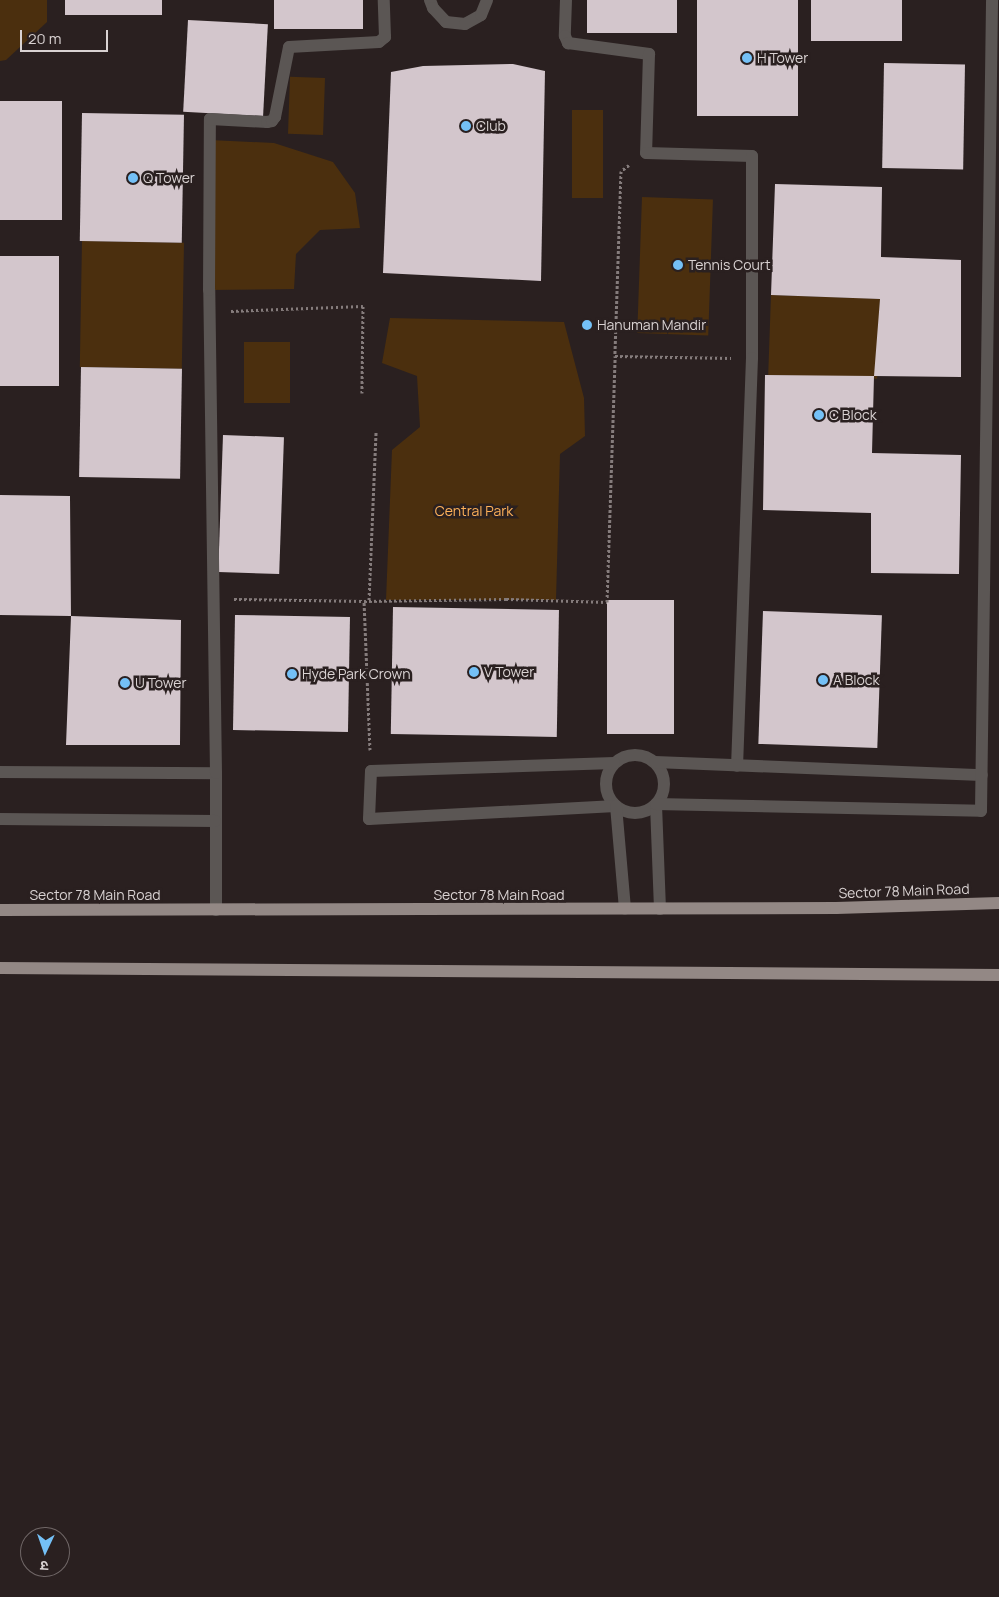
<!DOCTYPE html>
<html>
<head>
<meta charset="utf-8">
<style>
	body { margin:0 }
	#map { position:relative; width:999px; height:1597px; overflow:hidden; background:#2a2020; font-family:Manrope,"Noto Sans Devanagari",sans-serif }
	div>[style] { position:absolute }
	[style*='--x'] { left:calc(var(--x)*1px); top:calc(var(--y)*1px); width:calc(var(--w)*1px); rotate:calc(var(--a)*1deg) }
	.green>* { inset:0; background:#4b2f0e; transform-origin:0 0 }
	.building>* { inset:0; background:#d3c6cc; transform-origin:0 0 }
	.path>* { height:3px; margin-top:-1.5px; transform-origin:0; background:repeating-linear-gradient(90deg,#857c7c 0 2.5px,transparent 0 5px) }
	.street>* { height:12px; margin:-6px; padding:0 6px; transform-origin:6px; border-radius:6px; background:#5b5654 }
	.street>.ring { margin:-6px; padding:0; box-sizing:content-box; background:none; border:12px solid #5b5654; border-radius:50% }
	.primary>* { height:12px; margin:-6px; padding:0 6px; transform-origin:6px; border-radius:6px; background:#938885 }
	.dots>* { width:14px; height:14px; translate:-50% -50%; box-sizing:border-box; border:2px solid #2a2020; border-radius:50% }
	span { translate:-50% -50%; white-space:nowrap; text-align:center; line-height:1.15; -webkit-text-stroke:5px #2a2020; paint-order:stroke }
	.poi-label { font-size:14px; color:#d9d2d2 }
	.left { translate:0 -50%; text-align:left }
	.park-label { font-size:14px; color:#feb159 }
	.street-label { font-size:14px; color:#d9d2d2 }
	.north { position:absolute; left:20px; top:1527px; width:50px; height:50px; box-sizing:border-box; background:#2a2020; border:1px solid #706767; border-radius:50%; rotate:183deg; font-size:14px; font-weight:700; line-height:20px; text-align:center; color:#d9d2d2 }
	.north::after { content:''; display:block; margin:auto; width:18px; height:22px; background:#74c0f6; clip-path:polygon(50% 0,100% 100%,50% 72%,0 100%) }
	.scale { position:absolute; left:20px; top:30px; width:88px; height:22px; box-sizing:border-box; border:2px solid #d9d2d2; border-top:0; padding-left:6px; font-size:15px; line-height:18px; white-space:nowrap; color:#d9d2d2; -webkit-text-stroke:4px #2a2020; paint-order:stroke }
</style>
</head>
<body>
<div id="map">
	<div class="green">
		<div style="clip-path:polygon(0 0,47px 0,47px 22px,6px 60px,0 61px)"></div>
		<div style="left:325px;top:78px;width:57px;height:35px;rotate:92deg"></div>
		<div style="left:572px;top:110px;width:31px;height:88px"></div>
		<div style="clip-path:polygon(210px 140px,274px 143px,333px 162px,355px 193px,360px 228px,320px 230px,296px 254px,294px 289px,209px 290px)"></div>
		<div style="left:642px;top:197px;width:71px;height:136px;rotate:2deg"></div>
		<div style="left:82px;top:241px;width:102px;height:126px;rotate:1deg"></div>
		<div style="left:771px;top:295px;width:109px;height:80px;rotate:2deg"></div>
		<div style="clip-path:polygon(390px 318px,564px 322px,584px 398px,585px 436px,560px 454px,556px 600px,386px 600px,392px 450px,420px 427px,417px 376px,382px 363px)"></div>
		<div style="left:244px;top:342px;width:46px;height:61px"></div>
	</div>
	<div class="building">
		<div style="left:65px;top:0;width:97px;height:15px"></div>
		<div style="left:274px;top:0;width:89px;height:29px"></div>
		<div style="left:587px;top:0;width:90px;height:33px"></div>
		<div style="left:697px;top:0;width:101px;height:116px"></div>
		<div style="left:811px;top:0;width:91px;height:41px"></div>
		<div style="left:188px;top:20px;width:80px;height:92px;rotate:3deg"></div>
		<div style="left:884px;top:63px;width:81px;height:105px;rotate:1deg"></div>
		<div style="clip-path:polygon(513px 64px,545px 71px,541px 281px,383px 273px,391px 72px,423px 66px)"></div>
		<div style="left:62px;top:101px;width:119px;height:62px;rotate:90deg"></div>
		<div style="left:82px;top:113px;width:102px;height:128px;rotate:1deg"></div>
		<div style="clip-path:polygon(775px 184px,882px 187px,881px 257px,961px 260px,961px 377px,874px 376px,880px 299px,771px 295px)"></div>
		<div style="left:59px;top:256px;width:130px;height:59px;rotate:90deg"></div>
		<div style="left:81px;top:367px;width:101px;height:110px;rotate:1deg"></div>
		<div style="clip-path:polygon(765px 375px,874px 376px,872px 453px,961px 455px,959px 574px,871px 573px,871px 513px,763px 510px)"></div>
		<div style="left:223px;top:435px;width:61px;height:137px;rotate:2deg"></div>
		<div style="clip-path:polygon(0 495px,70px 496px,71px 616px,181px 620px,180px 745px,66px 745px,71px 616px,0 615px)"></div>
		<div style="left:674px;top:600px;width:134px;height:67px;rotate:90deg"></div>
		<div style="left:393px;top:607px;width:166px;height:127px;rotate:1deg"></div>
		<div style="left:763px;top:611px;width:119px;height:133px;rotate:2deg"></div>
		<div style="left:235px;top:615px;width:115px;height:115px;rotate:1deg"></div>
	</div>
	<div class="path">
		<div style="--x:629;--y:165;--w:10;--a:143"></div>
		<div style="--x:621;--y:171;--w:185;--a:91.9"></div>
		<div style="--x:615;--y:356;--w:116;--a:1"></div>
		<div style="--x:231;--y:311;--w:132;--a:-2.2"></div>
		<div style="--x:363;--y:306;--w:87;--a:90.7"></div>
		<div style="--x:234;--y:599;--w:130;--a:0.9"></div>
		<div style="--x:369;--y:600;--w:168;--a:-87.6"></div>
		<div style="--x:370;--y:750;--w:149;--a:-92.3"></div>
		<div style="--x:364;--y:601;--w:142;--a:-0.8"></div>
		<div style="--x:506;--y:599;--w:101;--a:1.7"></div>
		<div style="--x:607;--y:602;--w:246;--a:-88.1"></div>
	</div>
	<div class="street">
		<div style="--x:430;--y:0;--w:9;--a:69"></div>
		<div style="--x:433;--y:8;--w:19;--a:47"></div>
		<div style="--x:446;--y:22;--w:19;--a:6"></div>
		<div style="--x:465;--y:24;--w:18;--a:-29"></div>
		<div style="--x:481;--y:15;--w:16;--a:-68"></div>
		<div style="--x:566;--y:0;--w:36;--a:92"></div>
		<div style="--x:565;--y:36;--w:8;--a:67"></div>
		<div style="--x:568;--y:43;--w:82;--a:7.7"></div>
		<div style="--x:649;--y:54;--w:99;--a:91.7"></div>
		<div style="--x:646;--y:153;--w:106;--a:1.6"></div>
		<div style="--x:752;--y:156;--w:202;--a:90"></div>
		<div style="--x:752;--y:358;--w:408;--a:92.1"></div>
		<div class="ring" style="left:606px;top:755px;width:46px;height:46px"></div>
		<div style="--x:655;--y:762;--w:327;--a:2.3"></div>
		<div style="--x:614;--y:763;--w:243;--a:178.1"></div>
		<div style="--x:371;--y:771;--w:48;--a:92.4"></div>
		<div style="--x:369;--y:819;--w:247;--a:-3"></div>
		<div style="--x:616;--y:806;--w:103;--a:85"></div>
		<div style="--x:0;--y:772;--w:216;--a:0.3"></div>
		<div style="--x:216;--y:773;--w:137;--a:90"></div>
		<div style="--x:216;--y:773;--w:483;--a:-90.8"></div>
		<div style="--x:209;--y:290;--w:171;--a:-89.7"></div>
		<div style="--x:210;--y:119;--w:57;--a:3"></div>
		<div style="--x:267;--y:122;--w:5;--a:-11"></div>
		<div style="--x:272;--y:121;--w:5;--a:-53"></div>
		<div style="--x:275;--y:117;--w:71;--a:-78.7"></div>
		<div style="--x:289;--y:47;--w:90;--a:-3.2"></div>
		<div style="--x:379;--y:42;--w:8;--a:-40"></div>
		<div style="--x:385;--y:37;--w:37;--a:-92"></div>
		<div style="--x:0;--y:819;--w:215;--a:0.5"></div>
		<div style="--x:660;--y:909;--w:105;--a:-92.2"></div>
		<div style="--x:656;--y:804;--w:325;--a:1.2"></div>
		<div style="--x:981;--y:811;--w:811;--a:-89.22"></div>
	</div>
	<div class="primary">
		<div style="--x:0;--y:910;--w:836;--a:-0.14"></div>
		<div style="--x:836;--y:908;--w:163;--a:-1.8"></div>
		<div style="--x:0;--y:968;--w:999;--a:0.4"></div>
	</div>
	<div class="dots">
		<div style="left:747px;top:58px;background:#74c0f6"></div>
		<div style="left:466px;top:126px;background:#74c0f6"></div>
		<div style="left:133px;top:178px;background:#74c0f6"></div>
		<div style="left:678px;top:265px;background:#74c0f6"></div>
		<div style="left:587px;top:325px;background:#74c0f6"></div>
		<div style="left:819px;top:415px;background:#74c0f6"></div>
		<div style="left:474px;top:672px;background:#74c0f6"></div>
		<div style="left:292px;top:674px;background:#74c0f6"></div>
		<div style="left:823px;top:680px;background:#74c0f6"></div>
		<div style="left:125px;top:683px;background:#74c0f6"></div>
	</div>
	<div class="poi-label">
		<span class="left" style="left:757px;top:58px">H Tower</span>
		<span class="left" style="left:476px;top:126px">Club</span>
		<span class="left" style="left:143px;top:178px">Q Tower</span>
		<span class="left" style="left:688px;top:265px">Tennis Court</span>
		<span class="left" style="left:597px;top:325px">Hanuman Mandir</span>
		<span class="left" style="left:829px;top:415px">C Block</span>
		<span class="left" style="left:484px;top:672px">V Tower</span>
		<span class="left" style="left:302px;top:674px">Hyde Park Crown</span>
		<span class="left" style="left:833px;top:680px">A Block</span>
		<span class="left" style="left:135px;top:683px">U Tower</span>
	</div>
	<div class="park-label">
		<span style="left:474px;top:511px">Central Park</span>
	</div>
	<div class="street-label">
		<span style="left:904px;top:891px;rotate:-2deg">Sector 78 Main Road</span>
		<span style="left:95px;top:895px">Sector 78 Main Road</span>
		<span style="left:499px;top:895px">Sector 78 Main Road</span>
	</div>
	<div class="north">उ</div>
	<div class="scale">20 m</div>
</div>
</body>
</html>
